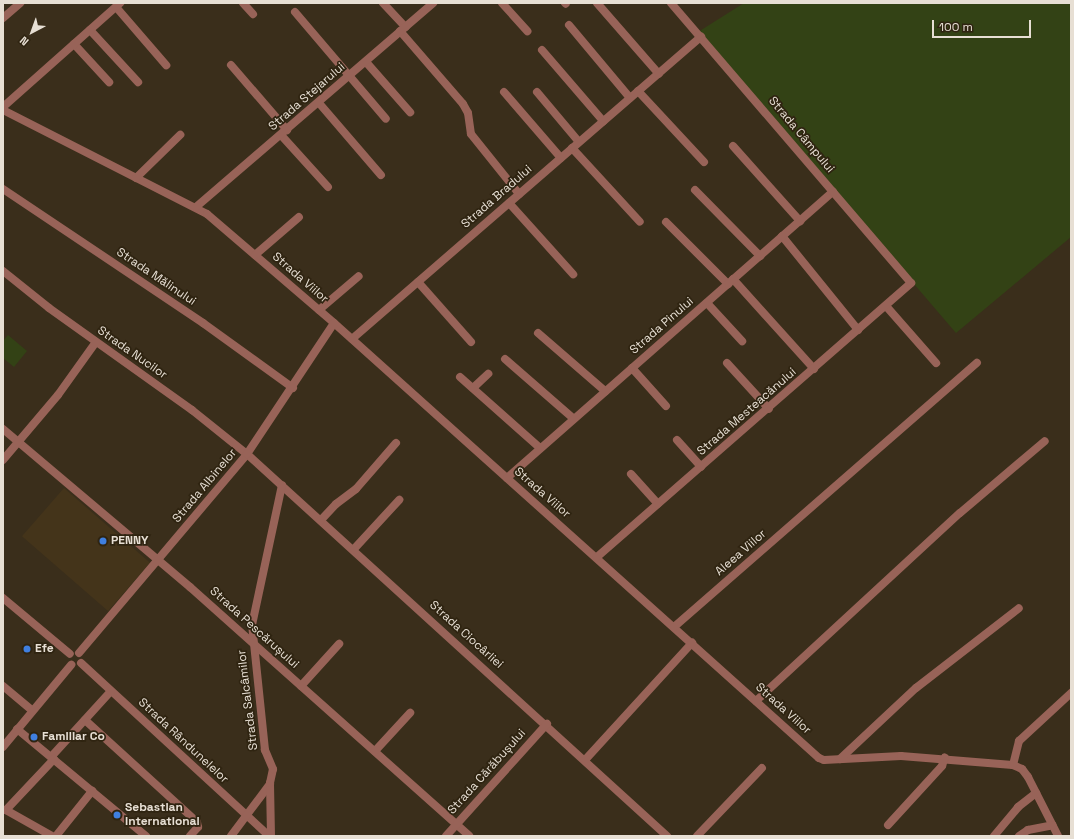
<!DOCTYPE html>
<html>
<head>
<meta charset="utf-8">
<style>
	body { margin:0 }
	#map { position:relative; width:1074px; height:839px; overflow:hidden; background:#3a2e1b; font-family:"Space Grotesk",sans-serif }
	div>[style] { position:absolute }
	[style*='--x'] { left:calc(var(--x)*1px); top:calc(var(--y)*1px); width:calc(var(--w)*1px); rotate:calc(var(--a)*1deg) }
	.built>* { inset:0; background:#44341a; transform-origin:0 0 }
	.green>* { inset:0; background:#334215 }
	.minor>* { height:8px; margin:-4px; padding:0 4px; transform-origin:4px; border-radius:4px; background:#986358 }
	.dots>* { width:11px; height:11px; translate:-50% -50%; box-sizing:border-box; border:2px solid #2f2411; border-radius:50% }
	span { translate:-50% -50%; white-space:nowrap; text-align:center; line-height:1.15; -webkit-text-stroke:3.5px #2f2411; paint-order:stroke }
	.street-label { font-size:12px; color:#e7dfd4 }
	.poi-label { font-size:12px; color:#e7dfd4; font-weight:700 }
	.left { translate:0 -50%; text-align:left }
	.frame { position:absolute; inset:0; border:4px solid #e7dfd4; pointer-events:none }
	.north { position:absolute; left:12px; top:12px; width:40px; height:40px; -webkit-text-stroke:3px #2f2411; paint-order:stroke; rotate:221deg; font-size:11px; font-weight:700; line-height:16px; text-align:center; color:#e7dfd4 }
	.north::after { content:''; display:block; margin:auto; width:14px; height:18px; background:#e7dfd4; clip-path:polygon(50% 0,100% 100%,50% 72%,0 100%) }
	.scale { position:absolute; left:932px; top:20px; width:99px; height:18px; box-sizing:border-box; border:2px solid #e7dfd4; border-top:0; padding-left:5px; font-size:12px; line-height:14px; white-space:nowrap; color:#e7dfd4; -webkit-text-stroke:3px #2f2411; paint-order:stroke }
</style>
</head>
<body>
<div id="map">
	<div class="built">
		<div style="left:64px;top:488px;width:114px;height:64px;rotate:41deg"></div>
	</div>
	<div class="green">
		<div style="clip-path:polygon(744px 3px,1071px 3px,1071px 237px,956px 333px,698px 32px)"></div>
		<div style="clip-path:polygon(8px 335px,27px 351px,14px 367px,3px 358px,3px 341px)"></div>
	</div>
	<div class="minor">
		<div style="--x:243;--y:3;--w:15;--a:48"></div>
		<div style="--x:383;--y:3;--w:33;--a:47"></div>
		<div style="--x:502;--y:3;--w:38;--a:48"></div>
		<div style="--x:565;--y:3;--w:1;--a:45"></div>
		<div style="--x:597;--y:3;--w:94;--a:48.9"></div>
		<div style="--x:116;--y:7;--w:77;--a:49.2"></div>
		<div style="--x:295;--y:12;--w:140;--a:49.6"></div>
		<div style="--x:3;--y:18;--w:23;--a:-41"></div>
		<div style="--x:569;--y:25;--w:95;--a:50.1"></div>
		<div style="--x:90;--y:30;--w:71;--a:47.3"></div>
		<div style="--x:400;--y:31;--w:96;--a:49.2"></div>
		<div style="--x:463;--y:104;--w:10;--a:61"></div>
		<div style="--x:468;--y:113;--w:21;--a:82"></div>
		<div style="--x:471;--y:134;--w:77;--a:51.3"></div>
		<div style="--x:74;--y:44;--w:52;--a:47.4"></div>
		<div style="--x:542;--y:50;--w:94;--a:49.3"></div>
		<div style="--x:366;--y:62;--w:67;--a:48.7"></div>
		<div style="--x:231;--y:65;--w:86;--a:49.3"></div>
		<div style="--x:638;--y:91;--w:97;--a:47.1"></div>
		<div style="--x:504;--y:92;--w:87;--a:49.2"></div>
		<div style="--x:537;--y:92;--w:65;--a:50"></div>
		<div style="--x:319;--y:103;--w:95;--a:49.3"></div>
		<div style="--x:3;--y:107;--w:157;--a:-41.6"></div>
		<div style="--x:3;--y:110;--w:229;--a:27"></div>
		<div style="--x:207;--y:214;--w:167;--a:40.6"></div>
		<div style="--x:334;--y:323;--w:651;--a:41.89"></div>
		<div style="--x:819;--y:758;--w:5;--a:22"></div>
		<div style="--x:824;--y:760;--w:77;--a:-3"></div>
		<div style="--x:901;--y:756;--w:112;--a:4.6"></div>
		<div style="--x:1013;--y:765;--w:10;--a:24"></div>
		<div style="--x:1022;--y:769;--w:10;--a:53"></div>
		<div style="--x:1028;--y:777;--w:66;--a:63"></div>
		<div style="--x:281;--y:135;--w:70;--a:47.9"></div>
		<div style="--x:733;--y:146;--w:101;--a:48.2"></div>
		<div style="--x:572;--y:148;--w:100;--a:47.4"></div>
		<div style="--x:136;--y:178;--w:62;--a:-44.3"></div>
		<div style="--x:3;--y:189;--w:241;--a:33.8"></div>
		<div style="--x:203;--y:323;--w:111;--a:35.8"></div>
		<div style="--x:695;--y:190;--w:93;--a:45.4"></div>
		<div style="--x:509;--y:203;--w:96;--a:48"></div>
		<div style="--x:196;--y:207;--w:313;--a:-40.7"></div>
		<div style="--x:666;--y:222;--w:88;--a:45"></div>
		<div style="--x:782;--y:236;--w:121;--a:51"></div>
		<div style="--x:255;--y:255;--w:58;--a:-40.8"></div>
		<div style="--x:3;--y:271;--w:59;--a:38.8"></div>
		<div style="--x:49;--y:308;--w:176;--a:35.5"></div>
		<div style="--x:192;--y:410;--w:70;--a:38.7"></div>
		<div style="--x:247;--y:454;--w:568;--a:42.29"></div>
		<div style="--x:733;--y:279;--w:121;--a:48"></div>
		<div style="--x:418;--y:282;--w:80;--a:48.5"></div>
		<div style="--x:707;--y:303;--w:52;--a:47.4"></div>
		<div style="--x:886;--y:306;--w:76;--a:48.7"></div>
		<div style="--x:319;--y:310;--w:52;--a:-40.4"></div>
		<div style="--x:538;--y:333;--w:89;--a:40.9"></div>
		<div style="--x:352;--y:339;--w:462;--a:-40.9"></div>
		<div style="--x:505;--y:359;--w:91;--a:41"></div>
		<div style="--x:727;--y:363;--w:62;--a:47.6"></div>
		<div style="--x:632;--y:368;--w:51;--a:48.2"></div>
		<div style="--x:460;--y:377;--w:107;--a:41.6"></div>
		<div style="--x:473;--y:388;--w:21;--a:-43"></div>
		<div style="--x:3;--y:429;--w:245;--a:40.2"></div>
		<div style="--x:190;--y:587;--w:374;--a:41.7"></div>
		<div style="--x:677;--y:440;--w:36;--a:48"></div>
		<div style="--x:3;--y:460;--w:85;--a:-49.8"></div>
		<div style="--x:58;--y:395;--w:65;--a:-54.4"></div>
		<div style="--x:631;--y:474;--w:40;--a:48"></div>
		<div style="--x:507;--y:478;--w:434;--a:-41.3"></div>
		<div style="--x:321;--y:520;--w:22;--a:-47"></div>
		<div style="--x:336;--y:504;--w:25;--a:-37"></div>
		<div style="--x:356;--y:489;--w:61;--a:-49"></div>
		<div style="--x:354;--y:549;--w:67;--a:-47.4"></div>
		<div style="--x:597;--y:557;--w:417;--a:-41.1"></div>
		<div style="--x:911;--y:283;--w:369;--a:-130.6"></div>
		<div style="--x:3;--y:598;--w:87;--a:39.9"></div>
		<div style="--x:674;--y:627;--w:402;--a:-41.1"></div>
		<div style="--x:79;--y:653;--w:260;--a:-49.8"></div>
		<div style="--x:247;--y:454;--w:157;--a:-56.4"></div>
		<div style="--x:81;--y:663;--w:255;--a:42.6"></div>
		<div style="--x:3;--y:686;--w:38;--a:40"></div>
		<div style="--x:301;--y:686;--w:57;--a:-47.9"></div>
		<div style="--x:756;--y:701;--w:277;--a:-42.7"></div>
		<div style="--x:960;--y:513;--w:111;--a:-40.3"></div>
		<div style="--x:85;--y:720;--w:151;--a:42.3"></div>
		<div style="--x:197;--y:822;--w:5;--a:79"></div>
		<div style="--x:198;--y:827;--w:12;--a:132"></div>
		<div style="--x:17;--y:729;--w:168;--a:39.7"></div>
		<div style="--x:3;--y:747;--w:107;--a:-50.3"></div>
		<div style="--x:375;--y:751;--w:52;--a:-47.4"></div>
		<div style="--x:51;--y:757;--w:89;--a:-47.7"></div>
		<div style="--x:840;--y:759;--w:104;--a:-43.1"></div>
		<div style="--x:916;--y:688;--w:130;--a:-37.8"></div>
		<div style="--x:585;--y:760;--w:159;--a:-47.6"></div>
		<div style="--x:1013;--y:765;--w:25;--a:-76"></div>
		<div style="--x:1019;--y:741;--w:71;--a:-42.7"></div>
		<div style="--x:888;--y:825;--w:80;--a:-47.5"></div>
		<div style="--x:942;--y:766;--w:9;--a:-72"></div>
		<div style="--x:52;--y:836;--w:53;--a:-150.5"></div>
		<div style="--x:6;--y:810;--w:70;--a:-46.7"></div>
		<div style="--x:56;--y:836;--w:58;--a:-51.3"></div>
		<div style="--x:231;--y:836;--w:65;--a:-53.1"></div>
		<div style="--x:271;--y:836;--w:53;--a:-91.1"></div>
		<div style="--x:270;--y:783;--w:14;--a:-78"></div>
		<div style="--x:273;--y:769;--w:21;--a:-113"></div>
		<div style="--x:265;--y:750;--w:126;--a:-95.9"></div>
		<div style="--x:252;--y:625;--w:143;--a:-77.9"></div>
		<div style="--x:446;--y:836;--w:151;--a:-48"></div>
		<div style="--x:697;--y:836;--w:94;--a:-46.3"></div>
		<div style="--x:994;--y:836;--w:38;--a:-50"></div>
		<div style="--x:1018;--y:807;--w:23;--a:-38"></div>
		<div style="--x:1019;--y:836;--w:11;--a:-34"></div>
		<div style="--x:1028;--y:830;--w:25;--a:-11"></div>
	</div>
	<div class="dots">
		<div style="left:103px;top:541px;background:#3f7fe0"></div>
		<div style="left:27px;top:649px;background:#3f7fe0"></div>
		<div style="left:34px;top:737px;background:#3f7fe0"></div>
		<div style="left:117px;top:815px;background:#3f7fe0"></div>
	</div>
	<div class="street-label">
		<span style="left:307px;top:97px;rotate:-41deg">Strada Stejarului</span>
		<span style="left:801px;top:135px;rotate:50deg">Strada Câmpului</span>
		<span style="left:497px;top:197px;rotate:-41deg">Strada Bradului</span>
		<span style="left:156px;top:277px;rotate:34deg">Strada Mălinului</span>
		<span style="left:300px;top:278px;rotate:41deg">Strada Viilor</span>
		<span style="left:662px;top:326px;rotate:-41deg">Strada Pinului</span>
		<span style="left:132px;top:353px;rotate:35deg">Strada Nucilor</span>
		<span style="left:747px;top:412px;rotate:-41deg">Strada Mesteacănului</span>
		<span style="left:205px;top:486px;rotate:-50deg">Strada Albinelor</span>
		<span style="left:542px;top:493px;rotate:41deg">Strada Viilor</span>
		<span style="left:741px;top:553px;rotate:-41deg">Aleea Viilor</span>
		<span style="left:254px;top:628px;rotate:42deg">Strada Pescărușului</span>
		<span style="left:466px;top:635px;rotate:42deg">Strada Ciocârliei</span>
		<span style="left:248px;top:700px;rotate:-97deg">Strada Salcâmilor</span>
		<span style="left:783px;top:709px;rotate:42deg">Strada Viilor</span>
		<span style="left:183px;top:741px;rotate:43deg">Strada Rândunelelor</span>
		<span style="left:487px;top:772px;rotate:-48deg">Strada Cărăbușului</span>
	</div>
	<div class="poi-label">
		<span class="left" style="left:111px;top:541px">PENNY</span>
		<span class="left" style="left:35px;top:649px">Efe</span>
		<span class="left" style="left:42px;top:737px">Familiar Co</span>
		<span class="left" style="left:125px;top:815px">Sebastian<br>International</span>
	</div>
	<div class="frame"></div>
	<div class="north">N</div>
	<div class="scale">100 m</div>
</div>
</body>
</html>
